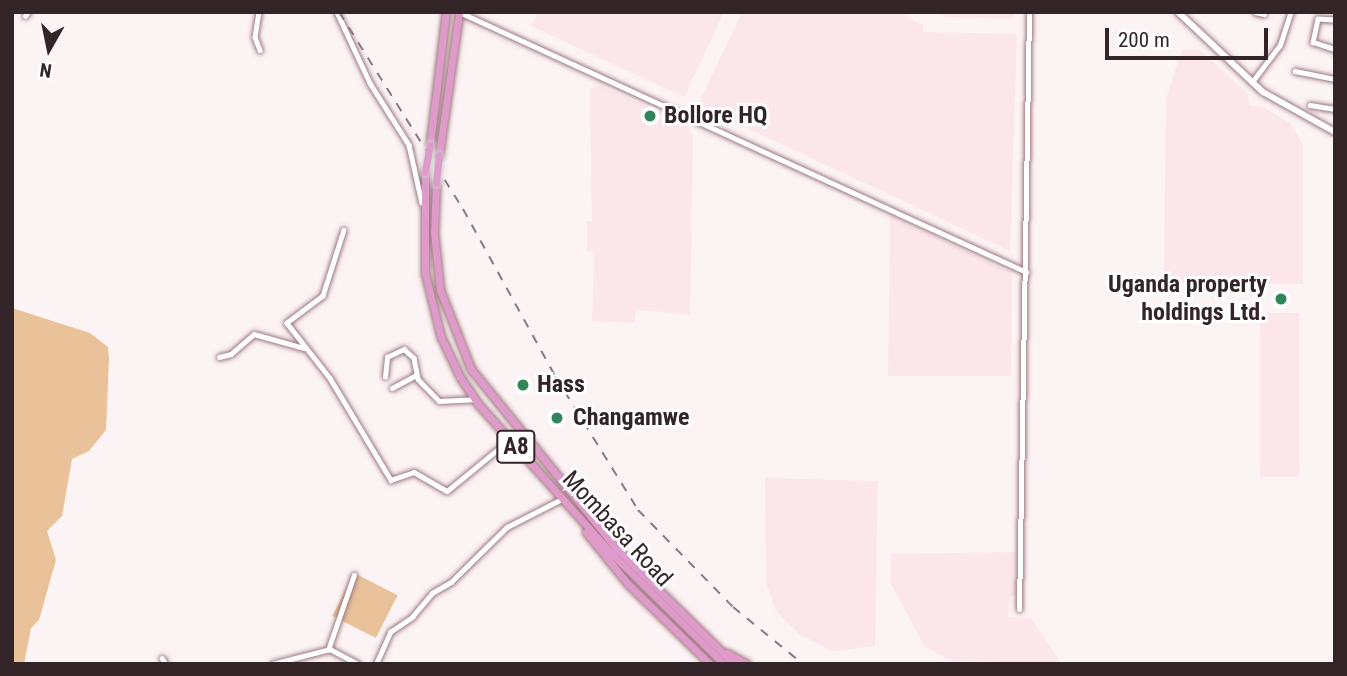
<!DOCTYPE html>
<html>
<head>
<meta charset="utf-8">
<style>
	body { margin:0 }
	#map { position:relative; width:1347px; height:676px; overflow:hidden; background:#fcf3f4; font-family:"Roboto Condensed",sans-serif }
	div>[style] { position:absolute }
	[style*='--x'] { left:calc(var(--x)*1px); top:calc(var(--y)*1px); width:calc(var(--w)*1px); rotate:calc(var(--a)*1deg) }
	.built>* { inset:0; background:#fbe7ea; transform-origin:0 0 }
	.green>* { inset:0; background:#e9c29a; transform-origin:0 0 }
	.roads { filter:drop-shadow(0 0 2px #9d797e) drop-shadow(0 0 2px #9d797e) }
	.minor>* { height:4.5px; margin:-2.25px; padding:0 2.25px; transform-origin:2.25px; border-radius:2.25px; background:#fff }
	.tertiary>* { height:5px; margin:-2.5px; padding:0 2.5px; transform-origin:2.5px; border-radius:2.5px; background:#fff }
	.secondary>* { height:6px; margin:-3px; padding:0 3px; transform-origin:3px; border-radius:3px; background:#fff }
	.trunk>* { height:7px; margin:-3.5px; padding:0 3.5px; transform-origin:3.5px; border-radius:3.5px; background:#de9bca }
	.rail>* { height:2px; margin-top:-1px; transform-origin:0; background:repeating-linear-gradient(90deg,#877a7c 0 9px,transparent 0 18px) }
	.bridges { filter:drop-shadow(0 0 2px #d2cfcf) drop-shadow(0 0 2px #d2cfcf) }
	.trunk-bridge>* { height:7px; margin:-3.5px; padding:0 3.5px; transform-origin:3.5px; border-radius:3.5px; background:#de9bca }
	.dots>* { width:19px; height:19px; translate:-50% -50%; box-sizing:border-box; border:4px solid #fff; border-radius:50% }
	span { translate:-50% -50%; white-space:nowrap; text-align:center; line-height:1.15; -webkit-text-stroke:6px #fff; paint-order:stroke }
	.shield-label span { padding:2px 5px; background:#fff; border:2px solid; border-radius:5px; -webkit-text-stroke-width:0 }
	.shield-label { font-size:23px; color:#332427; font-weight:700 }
	.poi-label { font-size:24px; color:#332427; font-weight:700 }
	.left { translate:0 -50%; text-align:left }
	.right { translate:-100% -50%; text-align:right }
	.street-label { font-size:24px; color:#332427 }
	.frame { position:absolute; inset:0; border:14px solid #332427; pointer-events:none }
	.north { position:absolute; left:14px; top:14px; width:70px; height:70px; -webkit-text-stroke:5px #fff; paint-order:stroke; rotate:189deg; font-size:19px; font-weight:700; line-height:28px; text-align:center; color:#332427 }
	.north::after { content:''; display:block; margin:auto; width:24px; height:32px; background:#332427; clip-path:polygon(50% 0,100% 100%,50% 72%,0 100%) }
	.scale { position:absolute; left:1105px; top:28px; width:163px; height:32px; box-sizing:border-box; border:4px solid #332427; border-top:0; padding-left:9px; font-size:21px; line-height:24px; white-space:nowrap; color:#332427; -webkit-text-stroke:5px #fff; paint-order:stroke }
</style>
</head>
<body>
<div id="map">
	<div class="built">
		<div style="clip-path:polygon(538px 12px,724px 12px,684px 97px,531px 26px)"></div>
		<div style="clip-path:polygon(742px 12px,899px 12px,923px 25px,923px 32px,1017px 34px,1010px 251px,698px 105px)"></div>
		<div style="clip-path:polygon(935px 12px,1018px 12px,1011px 19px,946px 17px)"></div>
		<div style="clip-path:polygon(1182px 50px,1200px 50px,1248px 94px,1249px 106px,1261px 106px,1290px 123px,1303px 145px,1303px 284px,1164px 283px,1166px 99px)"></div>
		<div style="clip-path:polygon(599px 85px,687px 124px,693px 137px,690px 314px,636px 310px,634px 323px,592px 321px,594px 252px,587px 251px,587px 221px,592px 221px,590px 89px)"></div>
		<div style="clip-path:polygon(890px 215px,1012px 273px,1011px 376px,888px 376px)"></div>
		<div style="left:1260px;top:313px;width:39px;height:164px"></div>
		<div style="clip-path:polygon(765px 478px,878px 481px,875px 646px,832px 651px,799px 634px,776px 611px,766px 583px)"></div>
		<div style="clip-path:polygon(1017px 552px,1016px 595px,1010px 597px,1008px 617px,1031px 618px,1061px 663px,952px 661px,925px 647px,890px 582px,891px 554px)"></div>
	</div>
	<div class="green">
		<div style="clip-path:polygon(12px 308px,90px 333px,108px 347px,109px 359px,106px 430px,89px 451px,72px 459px,62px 516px,47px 531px,56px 560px,39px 620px,31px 628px,24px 664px,12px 664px)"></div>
		<div style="left:354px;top:573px;width:49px;height:48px;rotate:27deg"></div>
	</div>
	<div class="roads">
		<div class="minor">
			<div style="--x:259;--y:12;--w:25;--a:99"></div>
			<div style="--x:255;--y:37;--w:14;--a:69"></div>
			<div style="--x:337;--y:12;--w:78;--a:65.1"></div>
			<div style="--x:370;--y:83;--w:73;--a:57.8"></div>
			<div style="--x:409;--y:145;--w:59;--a:77.4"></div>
			<div style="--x:1255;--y:12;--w:9;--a:13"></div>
			<div style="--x:25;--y:16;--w:5;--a:-53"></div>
			<div style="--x:1335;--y:20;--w:17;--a:-177"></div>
			<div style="--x:1318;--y:19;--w:24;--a:102"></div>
			<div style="--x:1313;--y:42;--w:23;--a:18"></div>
			<div style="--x:1295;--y:71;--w:41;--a:11.3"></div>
			<div style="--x:1252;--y:82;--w:46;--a:-52.9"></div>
			<div style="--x:1280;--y:45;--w:35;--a:-72"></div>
			<div style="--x:1310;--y:105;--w:25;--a:9"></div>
			<div style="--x:344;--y:230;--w:69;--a:107.7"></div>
			<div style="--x:323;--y:296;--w:45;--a:143.1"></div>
			<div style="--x:287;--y:323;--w:70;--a:52"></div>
			<div style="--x:330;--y:378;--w:119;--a:59.1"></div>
			<div style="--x:391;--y:480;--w:24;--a:-19"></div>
			<div style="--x:414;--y:472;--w:38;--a:30"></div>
			<div style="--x:447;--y:491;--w:80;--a:-39.4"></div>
			<div style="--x:219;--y:357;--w:12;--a:-14"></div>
			<div style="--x:231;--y:354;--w:30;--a:-41"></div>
			<div style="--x:254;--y:334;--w:52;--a:15.6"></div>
			<div style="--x:385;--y:377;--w:20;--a:-84"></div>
			<div style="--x:387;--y:357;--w:19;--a:-25"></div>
			<div style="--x:404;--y:349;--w:13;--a:42"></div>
			<div style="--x:414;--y:358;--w:21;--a:79"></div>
			<div style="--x:418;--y:379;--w:30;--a:46"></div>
			<div style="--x:439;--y:401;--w:35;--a:-3"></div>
			<div style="--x:392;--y:388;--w:27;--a:-28"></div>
			<div style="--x:328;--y:650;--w:79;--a:-70.9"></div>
			<div style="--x:162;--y:658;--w:7;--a:56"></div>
			<div style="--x:272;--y:664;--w:60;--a:-14.5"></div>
			<div style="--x:330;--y:649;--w:32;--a:28"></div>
			<div style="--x:376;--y:664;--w:35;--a:-66"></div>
			<div style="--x:390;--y:632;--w:27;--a:-34"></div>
			<div style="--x:412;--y:617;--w:31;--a:-50"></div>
			<div style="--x:432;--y:593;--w:22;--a:-30"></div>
			<div style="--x:451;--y:582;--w:78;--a:-44.5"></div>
			<div style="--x:507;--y:527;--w:62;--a:-27"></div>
		</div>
		<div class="tertiary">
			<div style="--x:459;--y:12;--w:624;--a:24.63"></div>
			<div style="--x:1019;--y:609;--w:597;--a:-89.04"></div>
		</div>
		<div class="secondary">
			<div style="--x:1178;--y:12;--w:117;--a:43.3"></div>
			<div style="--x:1263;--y:92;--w:82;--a:29.1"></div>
		</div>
		<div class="trunk">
			<div style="--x:430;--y:144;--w:133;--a:-83.1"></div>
			<div style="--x:439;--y:155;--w:144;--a:-82"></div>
			<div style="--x:425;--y:172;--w:101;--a:90"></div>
			<div style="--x:425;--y:273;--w:66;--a:76"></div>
			<div style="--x:441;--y:337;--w:44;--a:64.6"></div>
			<div style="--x:460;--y:377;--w:34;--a:56"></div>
			<div style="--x:479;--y:405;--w:198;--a:48.3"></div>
			<div style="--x:611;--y:553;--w:158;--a:44.5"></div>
			<div style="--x:436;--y:183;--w:50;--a:92.3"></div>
			<div style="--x:434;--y:233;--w:57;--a:84"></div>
			<div style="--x:440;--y:290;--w:85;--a:68.6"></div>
			<div style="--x:471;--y:369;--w:232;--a:51"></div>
			<div style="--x:617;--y:549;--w:164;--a:44.5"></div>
			<div style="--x:586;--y:532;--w:67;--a:51.1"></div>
			<div style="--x:628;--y:584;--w:115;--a:44.3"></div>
			<div style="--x:727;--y:653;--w:23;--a:29"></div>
		</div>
	</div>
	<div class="rail">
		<div style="--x:339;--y:12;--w:233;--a:57.8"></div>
		<div style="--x:463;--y:209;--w:191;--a:61.1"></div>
		<div style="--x:555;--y:376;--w:158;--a:58.2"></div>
		<div style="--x:638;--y:510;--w:136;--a:45.6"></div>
		<div style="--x:733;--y:607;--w:90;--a:39.2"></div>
	</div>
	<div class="bridges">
		<div class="trunk-bridge">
			<div style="--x:425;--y:172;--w:28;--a:-80"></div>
			<div style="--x:436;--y:183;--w:28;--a:-84"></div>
		</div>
	</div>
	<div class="dots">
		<div style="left:650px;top:116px;background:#318558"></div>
		<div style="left:1281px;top:299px;background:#318558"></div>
		<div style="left:523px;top:385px;background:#318558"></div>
		<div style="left:557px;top:418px;background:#318558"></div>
	</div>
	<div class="shield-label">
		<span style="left:516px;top:447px">A8</span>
	</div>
	<div class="poi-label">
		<span class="left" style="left:664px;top:116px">Bollore HQ</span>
		<span class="right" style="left:1267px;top:299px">Uganda property<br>holdings Ltd.</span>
		<span class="left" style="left:537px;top:385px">Hass</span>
		<span class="left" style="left:573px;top:418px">Changamwe</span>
	</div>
	<div class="street-label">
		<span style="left:617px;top:529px;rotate:47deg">Mombasa Road</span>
	</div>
	<div class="frame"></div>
	<div class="north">N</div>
	<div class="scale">200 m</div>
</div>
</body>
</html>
